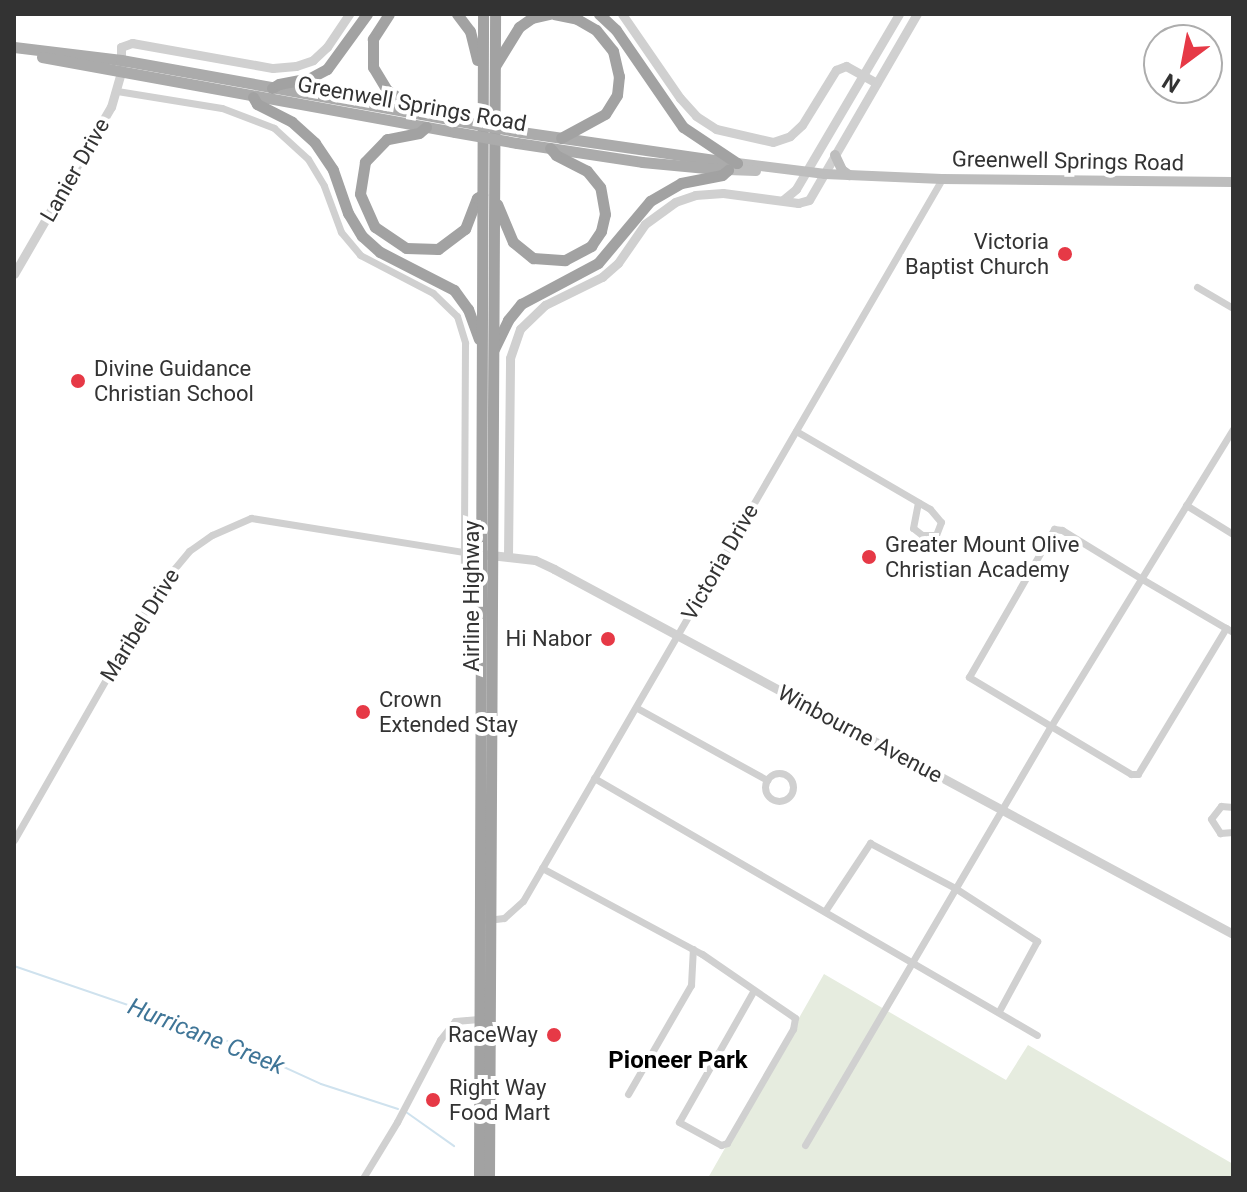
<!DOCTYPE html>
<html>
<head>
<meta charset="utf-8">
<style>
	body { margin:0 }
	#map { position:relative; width:1247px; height:1192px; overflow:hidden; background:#fff; font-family:Roboto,sans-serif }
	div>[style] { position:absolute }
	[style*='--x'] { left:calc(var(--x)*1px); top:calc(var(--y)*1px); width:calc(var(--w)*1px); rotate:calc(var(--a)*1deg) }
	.green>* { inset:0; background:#e6ecdf }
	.stream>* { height:2px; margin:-1px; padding:0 1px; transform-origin:1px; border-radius:1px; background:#cfe2ee }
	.minor>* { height:7px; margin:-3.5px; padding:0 3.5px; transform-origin:3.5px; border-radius:3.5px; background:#d0d0d0 }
	.minor>.ring { margin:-3.5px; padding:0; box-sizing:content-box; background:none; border:7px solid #d0d0d0; border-radius:50% }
	.tertiary>* { height:9px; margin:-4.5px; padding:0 4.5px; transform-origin:4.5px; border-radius:4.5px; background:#d0d0d0 }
	.secondary>* { height:10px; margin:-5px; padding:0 5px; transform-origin:5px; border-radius:5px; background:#bdbdbd }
	.primary>* { height:11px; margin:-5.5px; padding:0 5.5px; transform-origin:5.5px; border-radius:5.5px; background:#ababab }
	.trunk>* { height:11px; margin:-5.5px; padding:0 5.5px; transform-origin:5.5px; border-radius:5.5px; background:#a2a2a2 }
	.primary-bridge>* { height:11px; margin:-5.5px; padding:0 5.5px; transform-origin:5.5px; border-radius:5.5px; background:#ababab }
	.dots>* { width:22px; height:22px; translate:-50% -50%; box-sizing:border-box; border:4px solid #fff; border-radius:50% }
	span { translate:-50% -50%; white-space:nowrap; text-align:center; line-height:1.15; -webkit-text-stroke:8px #fff; paint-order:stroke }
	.street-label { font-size:22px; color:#333 }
	.poi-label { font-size:22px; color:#333 }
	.right { translate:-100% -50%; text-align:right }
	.left { translate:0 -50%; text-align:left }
	.water-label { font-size:24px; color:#3f7597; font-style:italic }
	.neighbourhood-label { font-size:24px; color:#000; font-weight:700 }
	.frame { position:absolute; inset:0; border:16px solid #333; pointer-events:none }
	.north { position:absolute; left:1143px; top:24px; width:80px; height:80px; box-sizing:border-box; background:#fff; border:2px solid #adadad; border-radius:50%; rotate:212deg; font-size:22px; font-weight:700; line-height:32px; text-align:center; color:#333 }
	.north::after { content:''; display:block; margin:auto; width:28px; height:36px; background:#e63946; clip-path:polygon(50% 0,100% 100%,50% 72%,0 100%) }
</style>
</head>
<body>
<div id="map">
	<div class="green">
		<div style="clip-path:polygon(824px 974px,1006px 1080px,1028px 1045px,1233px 1164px,1233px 1178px,708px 1178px)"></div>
	</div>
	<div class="stream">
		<div style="--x:14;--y:966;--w:204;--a:18.9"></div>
		<div style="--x:207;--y:1032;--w:125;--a:24.5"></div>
		<div style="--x:321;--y:1084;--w:81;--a:18"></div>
		<div style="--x:406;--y:1112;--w:59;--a:35.3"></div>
	</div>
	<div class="minor">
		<div style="--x:117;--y:91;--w:106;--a:9.2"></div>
		<div style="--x:222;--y:108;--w:56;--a:21"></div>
		<div style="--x:274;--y:128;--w:46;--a:42.4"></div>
		<div style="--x:308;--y:159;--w:31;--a:59"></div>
		<div style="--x:324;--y:186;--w:49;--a:69.7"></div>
		<div style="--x:341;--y:232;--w:30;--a:50"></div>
		<div style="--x:360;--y:255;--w:82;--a:27.5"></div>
		<div style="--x:433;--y:293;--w:33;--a:44"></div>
		<div style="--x:457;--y:316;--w:28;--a:73"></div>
		<div style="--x:465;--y:343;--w:224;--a:90.3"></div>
		<div style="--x:1197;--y:287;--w:42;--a:30.3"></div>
		<div style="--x:796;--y:431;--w:155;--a:30.2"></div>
		<div style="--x:930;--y:509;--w:17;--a:50"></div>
		<div style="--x:941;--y:522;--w:14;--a:111"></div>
		<div style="--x:936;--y:535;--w:14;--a:180"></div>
		<div style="--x:922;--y:535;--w:11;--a:-142"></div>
		<div style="--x:913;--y:528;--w:26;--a:-79"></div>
		<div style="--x:1186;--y:505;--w:55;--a:31.7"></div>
		<div style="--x:1226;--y:628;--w:170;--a:121.1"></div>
		<div style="--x:1138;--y:774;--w:7;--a:180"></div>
		<div style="--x:1131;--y:774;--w:189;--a:-149.1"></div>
		<div style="--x:969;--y:677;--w:171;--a:-60.1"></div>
		<div style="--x:1054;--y:529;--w:8;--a:7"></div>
		<div style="--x:1062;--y:530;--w:94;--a:31.5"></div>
		<div style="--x:1142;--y:579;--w:97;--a:30.3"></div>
		<div style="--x:1226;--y:628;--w:8;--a:30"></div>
		<div style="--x:637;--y:708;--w:149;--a:29"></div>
		<div class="ring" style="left:765px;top:773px;width:21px;height:21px"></div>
		<div style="--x:594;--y:778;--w:512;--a:30.12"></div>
		<div style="--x:1233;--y:807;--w:12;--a:-175"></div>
		<div style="--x:1221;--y:806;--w:16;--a:128"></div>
		<div style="--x:1211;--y:819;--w:17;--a:57"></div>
		<div style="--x:1220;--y:833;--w:13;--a:-4"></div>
		<div style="--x:14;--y:840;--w:292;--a:-60.2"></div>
		<div style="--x:159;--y:587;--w:47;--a:-50.2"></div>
		<div style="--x:189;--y:551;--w:28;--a:-35"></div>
		<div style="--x:212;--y:535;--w:43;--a:-23.6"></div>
		<div style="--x:251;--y:518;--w:216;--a:9.1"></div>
		<div style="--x:542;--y:868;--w:182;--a:28.3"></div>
		<div style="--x:702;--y:954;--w:113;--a:34.5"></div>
		<div style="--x:795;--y:1018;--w:11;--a:100"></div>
		<div style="--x:793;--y:1029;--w:132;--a:120.1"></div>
		<div style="--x:727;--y:1143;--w:6;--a:162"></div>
		<div style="--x:721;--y:1145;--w:48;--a:-151.3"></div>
		<div style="--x:679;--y:1122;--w:150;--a:-60.4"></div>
		<div style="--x:825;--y:911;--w:82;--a:-56.5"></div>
		<div style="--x:870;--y:843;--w:96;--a:27.9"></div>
		<div style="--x:955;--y:888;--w:98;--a:32.9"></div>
		<div style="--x:1037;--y:941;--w:80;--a:118.5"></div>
		<div style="--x:487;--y:920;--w:17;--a:-7"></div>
		<div style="--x:504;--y:918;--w:25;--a:-42"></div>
		<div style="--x:523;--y:901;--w:835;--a:-59.87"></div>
		<div style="--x:628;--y:1094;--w:126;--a:-60"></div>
		<div style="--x:691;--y:985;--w:36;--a:-87"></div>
		<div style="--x:805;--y:1145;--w:486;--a:-59.6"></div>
		<div style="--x:1051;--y:726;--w:348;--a:-58.5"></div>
		<div style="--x:363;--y:1178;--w:66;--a:-58.7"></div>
		<div style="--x:397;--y:1122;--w:93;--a:-62.3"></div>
		<div style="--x:440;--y:1040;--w:24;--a:-52"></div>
		<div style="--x:455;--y:1021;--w:24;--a:-5"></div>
	</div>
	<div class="tertiary">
		<div style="--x:622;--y:14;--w:102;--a:55.4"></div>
		<div style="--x:680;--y:98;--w:24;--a:48"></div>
		<div style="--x:696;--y:116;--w:24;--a:33"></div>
		<div style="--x:716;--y:129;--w:58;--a:12.8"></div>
		<div style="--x:773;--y:142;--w:18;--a:-19"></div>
		<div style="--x:790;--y:136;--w:16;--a:-43"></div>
		<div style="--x:802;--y:125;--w:65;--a:-58.3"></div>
		<div style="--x:836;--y:70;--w:11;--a:-22"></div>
		<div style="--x:846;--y:66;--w:35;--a:29"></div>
		<div style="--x:783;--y:200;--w:17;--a:-40"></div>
		<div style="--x:796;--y:189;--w:203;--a:-59.5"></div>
		<div style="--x:14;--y:274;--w:193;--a:-59.9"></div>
		<div style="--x:111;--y:107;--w:36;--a:-74"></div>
		<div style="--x:121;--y:72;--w:25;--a:-90"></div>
		<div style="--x:121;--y:47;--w:12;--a:-20"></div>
		<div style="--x:132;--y:43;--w:143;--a:10.1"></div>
		<div style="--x:273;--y:68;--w:23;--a:-5"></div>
		<div style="--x:296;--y:66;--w:18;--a:-19"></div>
		<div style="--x:313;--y:60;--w:19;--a:-43"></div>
		<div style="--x:327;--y:47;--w:40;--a:-56"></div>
		<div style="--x:464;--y:552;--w:71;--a:6.4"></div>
		<div style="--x:535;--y:560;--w:21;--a:25"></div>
		<div style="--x:554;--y:569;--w:771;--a:28.26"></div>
		<div style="--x:508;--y:556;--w:198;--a:-89.4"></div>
		<div style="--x:510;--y:358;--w:31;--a:-71"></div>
		<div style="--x:520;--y:329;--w:35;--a:-44"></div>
		<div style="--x:545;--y:305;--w:64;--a:-26.2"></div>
		<div style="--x:602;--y:277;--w:21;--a:-41"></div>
		<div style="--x:618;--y:263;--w:47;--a:-55.3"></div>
		<div style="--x:645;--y:224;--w:37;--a:-36"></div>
		<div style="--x:675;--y:202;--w:21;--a:-19"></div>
		<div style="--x:695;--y:195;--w:28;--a:-4"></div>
		<div style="--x:723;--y:193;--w:76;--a:7.6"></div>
		<div style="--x:798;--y:203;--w:11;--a:-15"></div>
		<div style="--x:809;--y:200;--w:215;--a:-59.9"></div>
	</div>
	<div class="secondary">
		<div style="--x:835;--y:155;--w:17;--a:65"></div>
		<div style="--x:842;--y:170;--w:9;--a:36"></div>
		<div style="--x:737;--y:163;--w:89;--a:7.1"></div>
		<div style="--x:825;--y:174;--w:117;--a:2.4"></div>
		<div style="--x:942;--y:179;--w:291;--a:0.6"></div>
		<div style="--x:728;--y:170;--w:28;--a:2"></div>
	</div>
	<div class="primary">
		<div style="--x:14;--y:47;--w:108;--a:6.9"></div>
		<div style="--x:121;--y:60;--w:343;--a:10.2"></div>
		<div style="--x:42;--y:57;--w:420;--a:10.3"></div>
		<div style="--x:521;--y:132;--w:218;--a:8.2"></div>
		<div style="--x:517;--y:143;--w:126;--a:8.6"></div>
		<div style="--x:642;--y:162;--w:86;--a:5.3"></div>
	</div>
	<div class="trunk">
		<div style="--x:389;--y:14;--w:30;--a:123"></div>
		<div style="--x:373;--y:39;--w:28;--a:90"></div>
		<div style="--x:373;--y:67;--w:27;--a:59"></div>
		<div style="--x:387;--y:90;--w:42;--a:34.4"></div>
		<div style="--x:457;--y:14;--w:21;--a:53"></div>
		<div style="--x:470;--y:31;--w:30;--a:76"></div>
		<div style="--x:554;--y:14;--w:24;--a:12"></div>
		<div style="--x:577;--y:19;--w:22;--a:30"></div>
		<div style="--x:596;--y:30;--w:27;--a:51"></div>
		<div style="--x:613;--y:51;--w:26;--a:77"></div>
		<div style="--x:619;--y:76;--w:19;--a:96"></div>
		<div style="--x:617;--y:95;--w:22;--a:122"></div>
		<div style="--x:605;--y:114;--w:50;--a:151.4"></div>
		<div style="--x:599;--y:14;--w:23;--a:43"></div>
		<div style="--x:616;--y:30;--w:118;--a:55.4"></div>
		<div style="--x:683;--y:127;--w:65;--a:33.7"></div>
		<div style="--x:495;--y:66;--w:46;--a:-58.4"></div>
		<div style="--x:519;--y:27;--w:16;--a:-35"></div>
		<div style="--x:532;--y:18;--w:18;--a:-13"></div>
		<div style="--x:272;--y:88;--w:8;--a:-30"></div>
		<div style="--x:279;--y:84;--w:32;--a:-11"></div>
		<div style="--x:310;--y:78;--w:19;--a:-28"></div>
		<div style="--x:327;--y:69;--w:68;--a:-54"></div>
		<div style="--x:253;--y:97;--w:8;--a:60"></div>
		<div style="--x:257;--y:104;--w:39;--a:27"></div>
		<div style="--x:292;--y:122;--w:31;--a:42"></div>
		<div style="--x:315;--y:143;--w:32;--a:56"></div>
		<div style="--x:333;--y:170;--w:46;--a:70.8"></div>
		<div style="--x:348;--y:213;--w:27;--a:59"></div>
		<div style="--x:362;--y:236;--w:24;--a:42"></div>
		<div style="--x:380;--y:252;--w:83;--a:27.2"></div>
		<div style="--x:454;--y:290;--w:24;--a:54"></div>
		<div style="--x:468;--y:309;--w:32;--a:70"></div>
		<div style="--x:426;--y:127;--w:9;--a:139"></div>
		<div style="--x:419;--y:133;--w:33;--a:169"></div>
		<div style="--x:387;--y:139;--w:32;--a:134"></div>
		<div style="--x:365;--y:162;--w:32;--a:99"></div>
		<div style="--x:360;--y:194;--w:36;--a:66"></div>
		<div style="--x:375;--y:227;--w:37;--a:34"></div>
		<div style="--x:406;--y:248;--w:32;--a:2"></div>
		<div style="--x:438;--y:249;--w:34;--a:-37"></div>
		<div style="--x:465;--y:229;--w:33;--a:-69"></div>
		<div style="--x:477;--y:198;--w:6;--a:-31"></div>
		<div style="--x:497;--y:204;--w:41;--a:67.2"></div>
		<div style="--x:513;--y:242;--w:26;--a:39"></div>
		<div style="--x:533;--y:258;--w:32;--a:4"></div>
		<div style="--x:565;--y:260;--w:30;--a:-28"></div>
		<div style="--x:591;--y:246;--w:18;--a:-56"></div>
		<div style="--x:601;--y:231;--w:17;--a:-77"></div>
		<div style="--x:605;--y:214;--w:27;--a:-100"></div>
		<div style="--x:600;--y:187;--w:21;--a:-129"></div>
		<div style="--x:587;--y:171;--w:35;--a:-153"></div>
		<div style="--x:556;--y:155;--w:9;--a:-131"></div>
		<div style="--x:494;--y:349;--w:32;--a:-64"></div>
		<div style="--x:508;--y:320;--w:21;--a:-51"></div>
		<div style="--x:521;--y:304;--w:87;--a:-28"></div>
		<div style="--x:598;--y:263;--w:81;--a:-50"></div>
		<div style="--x:650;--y:201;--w:36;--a:-30"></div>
		<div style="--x:681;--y:183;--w:42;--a:-11"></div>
		<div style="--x:722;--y:175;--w:8;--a:-40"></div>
		<div style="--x:479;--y:1178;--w:1164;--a:-89.8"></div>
		<div style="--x:489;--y:1178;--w:1164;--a:-89.7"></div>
	</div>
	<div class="primary-bridge">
		<div style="--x:459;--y:121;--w:63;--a:10.1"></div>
		<div style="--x:455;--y:132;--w:63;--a:10.1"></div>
	</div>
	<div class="dots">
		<div style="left:1065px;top:254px;background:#e63946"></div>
		<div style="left:78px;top:381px;background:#e63946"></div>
		<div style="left:869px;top:557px;background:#e63946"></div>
		<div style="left:608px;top:639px;background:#e63946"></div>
		<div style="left:363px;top:712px;background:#e63946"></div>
		<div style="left:554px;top:1035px;background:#e63946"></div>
		<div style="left:433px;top:1100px;background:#e63946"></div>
	</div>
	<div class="street-label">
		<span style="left:412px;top:104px;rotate:10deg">Greenwell Springs Road</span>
		<span style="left:1068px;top:161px;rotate:1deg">Greenwell Springs Road</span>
		<span style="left:75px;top:170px;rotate:-60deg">Lanier Drive</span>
		<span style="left:720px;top:562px;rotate:-60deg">Victoria Drive</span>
		<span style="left:472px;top:596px;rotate:-90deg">Airline Highway</span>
		<span style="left:140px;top:625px;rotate:-58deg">Maribel Drive</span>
		<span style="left:860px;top:734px;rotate:28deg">Winbourne Avenue</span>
	</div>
	<div class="poi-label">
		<span class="right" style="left:1049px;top:254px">Victoria<br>Baptist Church</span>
		<span class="left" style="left:94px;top:381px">Divine Guidance<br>Christian School</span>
		<span class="left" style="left:885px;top:557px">Greater Mount Olive<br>Christian Academy</span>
		<span class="right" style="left:592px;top:639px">Hi Nabor</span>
		<span class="left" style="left:379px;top:712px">Crown<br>Extended Stay</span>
		<span class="right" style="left:538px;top:1035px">RaceWay</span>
		<span class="left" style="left:449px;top:1100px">Right Way<br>Food Mart</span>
	</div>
	<div class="water-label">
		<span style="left:206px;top:1037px;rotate:22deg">Hurricane Creek</span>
	</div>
	<div class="neighbourhood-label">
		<span style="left:678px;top:1061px">Pioneer Park</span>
	</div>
	<div class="frame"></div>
	<div class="north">N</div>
</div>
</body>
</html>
